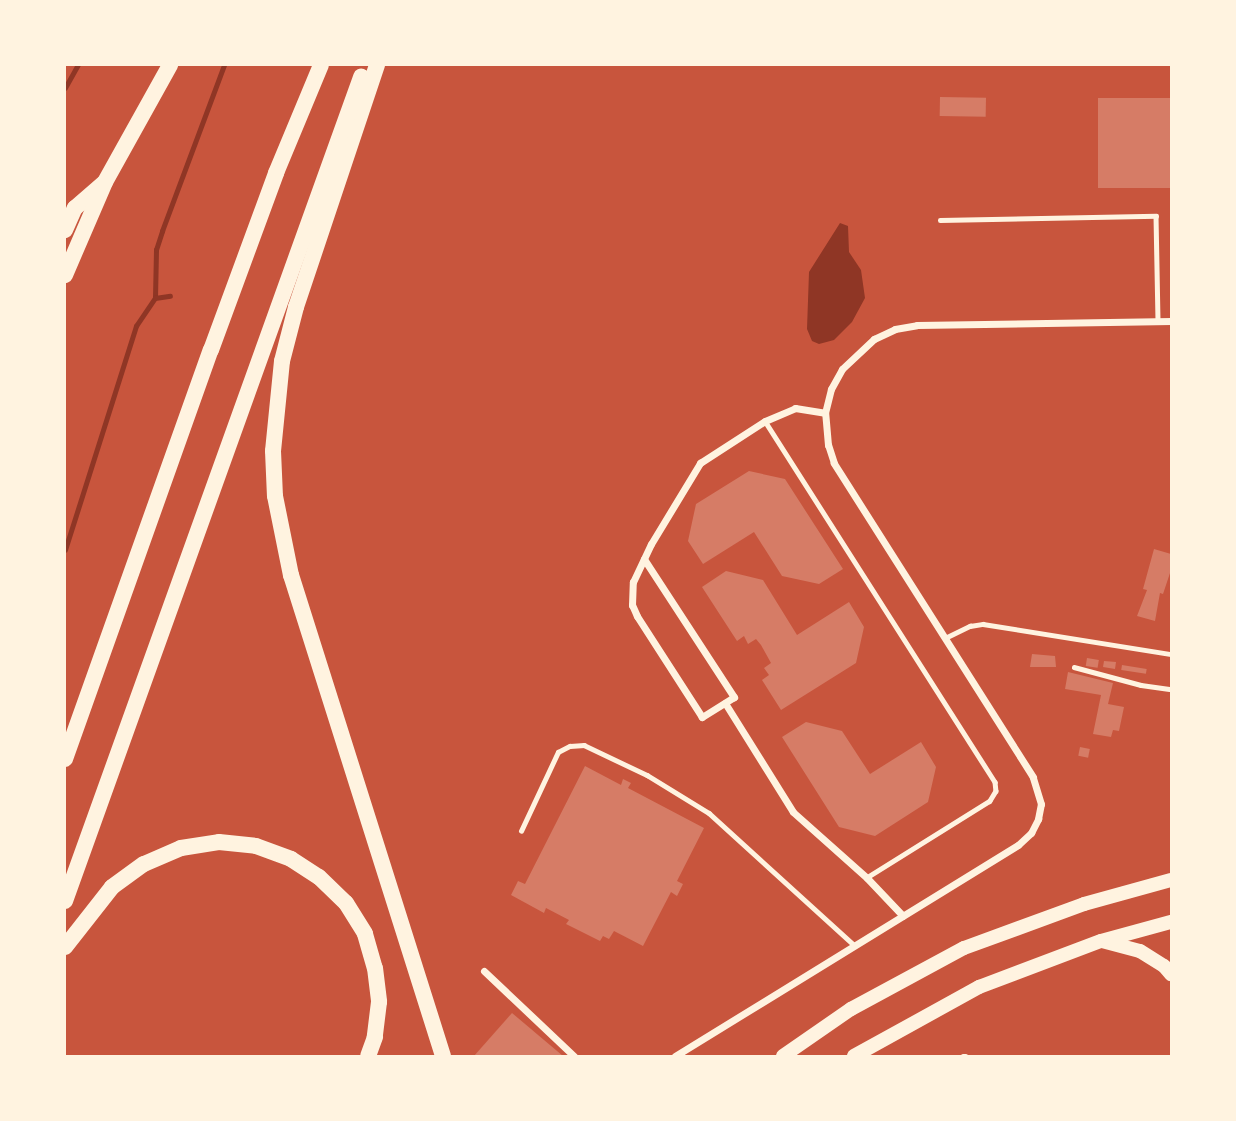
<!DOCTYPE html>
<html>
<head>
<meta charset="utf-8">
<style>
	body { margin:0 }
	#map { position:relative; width:1236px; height:1121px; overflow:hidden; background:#c8553d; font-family:"Open Sans",sans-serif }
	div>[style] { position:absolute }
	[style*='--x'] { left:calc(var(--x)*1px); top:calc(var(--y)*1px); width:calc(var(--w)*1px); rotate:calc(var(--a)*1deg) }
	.water>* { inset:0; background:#8f3625 }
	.stream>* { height:4.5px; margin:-2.25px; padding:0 2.25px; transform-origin:2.25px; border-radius:2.25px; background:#8f3625 }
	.building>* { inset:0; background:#d67c66; transform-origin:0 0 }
	.service>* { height:4.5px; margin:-2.25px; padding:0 2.25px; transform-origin:2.25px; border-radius:2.25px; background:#fff3e0 }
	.minor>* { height:7px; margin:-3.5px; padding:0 3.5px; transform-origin:3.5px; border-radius:3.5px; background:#fff3e0 }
	.primary>* { height:14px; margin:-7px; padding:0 7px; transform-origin:7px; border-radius:7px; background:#fff3e0 }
	.motorway>* { height:16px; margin:-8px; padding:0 8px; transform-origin:8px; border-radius:8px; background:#fff3e0 }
	span { translate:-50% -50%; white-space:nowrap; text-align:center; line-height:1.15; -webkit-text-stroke:7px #fff3e0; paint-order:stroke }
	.frame { position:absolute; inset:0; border:66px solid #fff3e0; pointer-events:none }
</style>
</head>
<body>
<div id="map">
	<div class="water">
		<div style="clip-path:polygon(840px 223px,848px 226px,849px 252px,861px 270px,865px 298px,852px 322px,834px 340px,819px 344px,812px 341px,807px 329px,809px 272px)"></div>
	</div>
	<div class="stream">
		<div style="--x:65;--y:88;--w:26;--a:-61"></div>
		<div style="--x:155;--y:298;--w:48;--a:-88.8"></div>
		<div style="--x:156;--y:250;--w:20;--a:-72"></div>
		<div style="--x:162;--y:231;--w:177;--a:-69.5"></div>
		<div style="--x:65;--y:550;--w:235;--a:-72.4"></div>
		<div style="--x:136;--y:326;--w:34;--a:-56"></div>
		<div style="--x:155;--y:298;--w:15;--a:-8"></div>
	</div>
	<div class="building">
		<div style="left:940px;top:97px;width:46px;height:19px;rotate:1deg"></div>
		<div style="left:1098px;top:98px;width:73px;height:90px"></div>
		<div style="clip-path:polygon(749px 471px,785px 479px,843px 569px,819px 584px,782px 576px,754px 532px,703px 564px,688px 541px,696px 504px)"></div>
		<div style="clip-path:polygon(1154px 549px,1171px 554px,1171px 570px,1163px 594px,1160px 593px,1155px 621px,1137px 616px,1147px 590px,1143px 589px)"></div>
		<div style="clip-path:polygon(726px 571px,763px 580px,797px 635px,849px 602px,864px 627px,856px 663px,781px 710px,762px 680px,769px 675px,764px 668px,771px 663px,761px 645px,756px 639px,748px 644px,744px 636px,737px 641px,702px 587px)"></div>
		<div style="clip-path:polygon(1032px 654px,1055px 656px,1056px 667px,1030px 667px)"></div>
		<div style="left:1087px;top:658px;width:12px;height:8px;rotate:9deg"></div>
		<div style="clip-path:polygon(1104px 661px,1116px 662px,1115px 669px,1103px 667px)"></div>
		<div style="left:1122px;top:665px;width:25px;height:5px;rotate:9deg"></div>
		<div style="clip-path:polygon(1068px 672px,1113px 683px,1108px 704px,1124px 707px,1119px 731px,1113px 730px,1111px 737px,1093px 734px,1101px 695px,1065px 689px)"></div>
		<div style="clip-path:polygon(806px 722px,842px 731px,870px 774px,921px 742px,936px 767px,928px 802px,875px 836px,839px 827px,782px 737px)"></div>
		<div style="left:1080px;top:747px;width:10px;height:9px;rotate:11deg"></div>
		<div style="clip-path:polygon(585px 766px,621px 785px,623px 779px,631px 783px,628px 788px,704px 828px,677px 881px,683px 884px,677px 896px,671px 892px,643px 946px,614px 931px,609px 939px,603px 936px,600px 941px,566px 924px,569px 920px,546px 908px,544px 913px,511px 895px,518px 881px,525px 884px)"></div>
		<div style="clip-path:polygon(512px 1013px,563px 1056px,474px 1056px)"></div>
	</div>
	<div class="service">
		<div style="--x:940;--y:220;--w:216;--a:-1.1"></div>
		<div style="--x:1156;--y:216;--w:105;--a:88.9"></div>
		<div style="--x:765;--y:421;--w:428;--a:57.5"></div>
		<div style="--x:995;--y:782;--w:9;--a:84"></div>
		<div style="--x:996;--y:791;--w:12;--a:121"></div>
		<div style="--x:990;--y:801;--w:145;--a:148"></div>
		<div style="--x:945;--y:638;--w:28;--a:-26"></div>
		<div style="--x:970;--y:626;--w:13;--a:-9"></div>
		<div style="--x:983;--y:624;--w:190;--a:9.1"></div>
		<div style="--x:1074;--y:667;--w:69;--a:15"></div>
		<div style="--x:1141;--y:685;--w:30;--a:8"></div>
		<div style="--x:521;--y:831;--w:87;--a:-64.9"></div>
		<div style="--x:558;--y:752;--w:13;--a:-27"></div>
		<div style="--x:570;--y:746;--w:14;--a:-4"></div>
		<div style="--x:584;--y:745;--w:70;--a:25.5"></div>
		<div style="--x:647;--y:775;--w:73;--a:31.5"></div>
		<div style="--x:709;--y:813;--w:196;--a:42.3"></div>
		<div style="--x:963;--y:1056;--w:3;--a:0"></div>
	</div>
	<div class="minor">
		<div style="--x:644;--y:559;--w:165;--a:56.9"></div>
		<div style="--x:734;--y:697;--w:38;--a:148"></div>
		<div style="--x:702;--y:717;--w:120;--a:-122.8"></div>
		<div style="--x:637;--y:616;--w:12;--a:-114"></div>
		<div style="--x:632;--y:605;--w:23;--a:-88"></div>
		<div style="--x:633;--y:582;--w:42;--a:-64.7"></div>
		<div style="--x:651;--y:544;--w:95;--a:-58.8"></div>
		<div style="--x:700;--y:463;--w:77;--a:-32.9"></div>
		<div style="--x:765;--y:421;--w:33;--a:-23"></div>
		<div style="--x:795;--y:408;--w:30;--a:9"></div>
		<div style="--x:725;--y:703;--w:128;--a:58"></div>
		<div style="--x:793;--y:812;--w:99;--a:41.7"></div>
		<div style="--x:867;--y:878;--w:52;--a:46.5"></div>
		<div style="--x:484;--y:971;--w:124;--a:43.4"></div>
		<div style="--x:675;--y:1056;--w:403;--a:-31.6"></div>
		<div style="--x:1018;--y:845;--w:18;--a:-43"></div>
		<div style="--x:1031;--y:833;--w:16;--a:-63"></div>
		<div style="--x:1038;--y:819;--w:15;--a:-79"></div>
		<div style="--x:1041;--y:804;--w:28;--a:-107"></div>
		<div style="--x:1033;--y:777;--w:372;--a:-122.4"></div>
		<div style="--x:834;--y:463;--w:19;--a:-108"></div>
		<div style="--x:828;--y:445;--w:32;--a:-95"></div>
		<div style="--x:825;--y:413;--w:25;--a:-76"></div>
		<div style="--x:831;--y:389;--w:23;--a:-61"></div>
		<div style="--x:842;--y:369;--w:44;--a:-43.2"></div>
		<div style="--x:874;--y:339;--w:23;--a:-25"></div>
		<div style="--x:895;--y:329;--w:22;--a:-10"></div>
		<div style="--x:917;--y:325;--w:254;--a:-0.9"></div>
	</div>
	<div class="primary">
		<div style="--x:1102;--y:941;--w:39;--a:15"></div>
		<div style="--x:1140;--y:951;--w:28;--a:32"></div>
		<div style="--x:1164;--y:966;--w:11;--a:49"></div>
		<div style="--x:783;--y:1056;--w:83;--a:-34.7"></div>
		<div style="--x:851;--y:1009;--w:128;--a:-28.4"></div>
		<div style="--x:964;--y:948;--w:128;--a:-20.1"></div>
		<div style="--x:1084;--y:904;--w:90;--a:-15.4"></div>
		<div style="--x:854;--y:1056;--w:143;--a:-28.9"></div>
		<div style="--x:979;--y:987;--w:130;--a:-20.7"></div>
		<div style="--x:1101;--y:941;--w:73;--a:-15.2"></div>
	</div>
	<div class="motorway">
		<div style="--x:377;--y:65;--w:255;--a:108.5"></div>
		<div style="--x:296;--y:307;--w:56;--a:104.5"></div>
		<div style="--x:282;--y:361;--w:90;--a:95.7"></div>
		<div style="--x:273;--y:451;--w:45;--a:87.5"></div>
		<div style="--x:275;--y:496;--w:81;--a:78.6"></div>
		<div style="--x:291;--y:575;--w:504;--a:72.46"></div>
		<div style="--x:65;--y:230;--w:24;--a:-66"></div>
		<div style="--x:75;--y:208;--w:37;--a:-41"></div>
		<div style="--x:65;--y:275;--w:101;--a:-66.7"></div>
		<div style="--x:105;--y:182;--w:134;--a:-60.9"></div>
		<div style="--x:65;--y:759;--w:434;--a:-70.4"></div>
		<div style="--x:211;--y:350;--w:189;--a:-69.8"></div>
		<div style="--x:276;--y:173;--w:117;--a:-67.4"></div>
		<div style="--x:65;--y:901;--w:876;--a:-70.24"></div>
		<div style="--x:65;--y:947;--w:76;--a:-51.9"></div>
		<div style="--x:112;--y:887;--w:39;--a:-36"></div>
		<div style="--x:144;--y:864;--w:40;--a:-23.4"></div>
		<div style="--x:181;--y:848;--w:38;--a:-9"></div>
		<div style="--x:219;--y:842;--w:37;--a:6"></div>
		<div style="--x:256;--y:846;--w:37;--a:20"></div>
		<div style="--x:291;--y:859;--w:33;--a:33"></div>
		<div style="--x:319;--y:877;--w:37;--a:44"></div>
		<div style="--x:346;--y:903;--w:36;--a:58"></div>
		<div style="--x:365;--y:934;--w:35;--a:74"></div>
		<div style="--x:375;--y:968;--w:34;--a:83"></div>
		<div style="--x:379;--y:1002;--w:35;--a:97"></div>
		<div style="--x:375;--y:1037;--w:20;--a:110"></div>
	</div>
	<div class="frame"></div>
</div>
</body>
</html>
